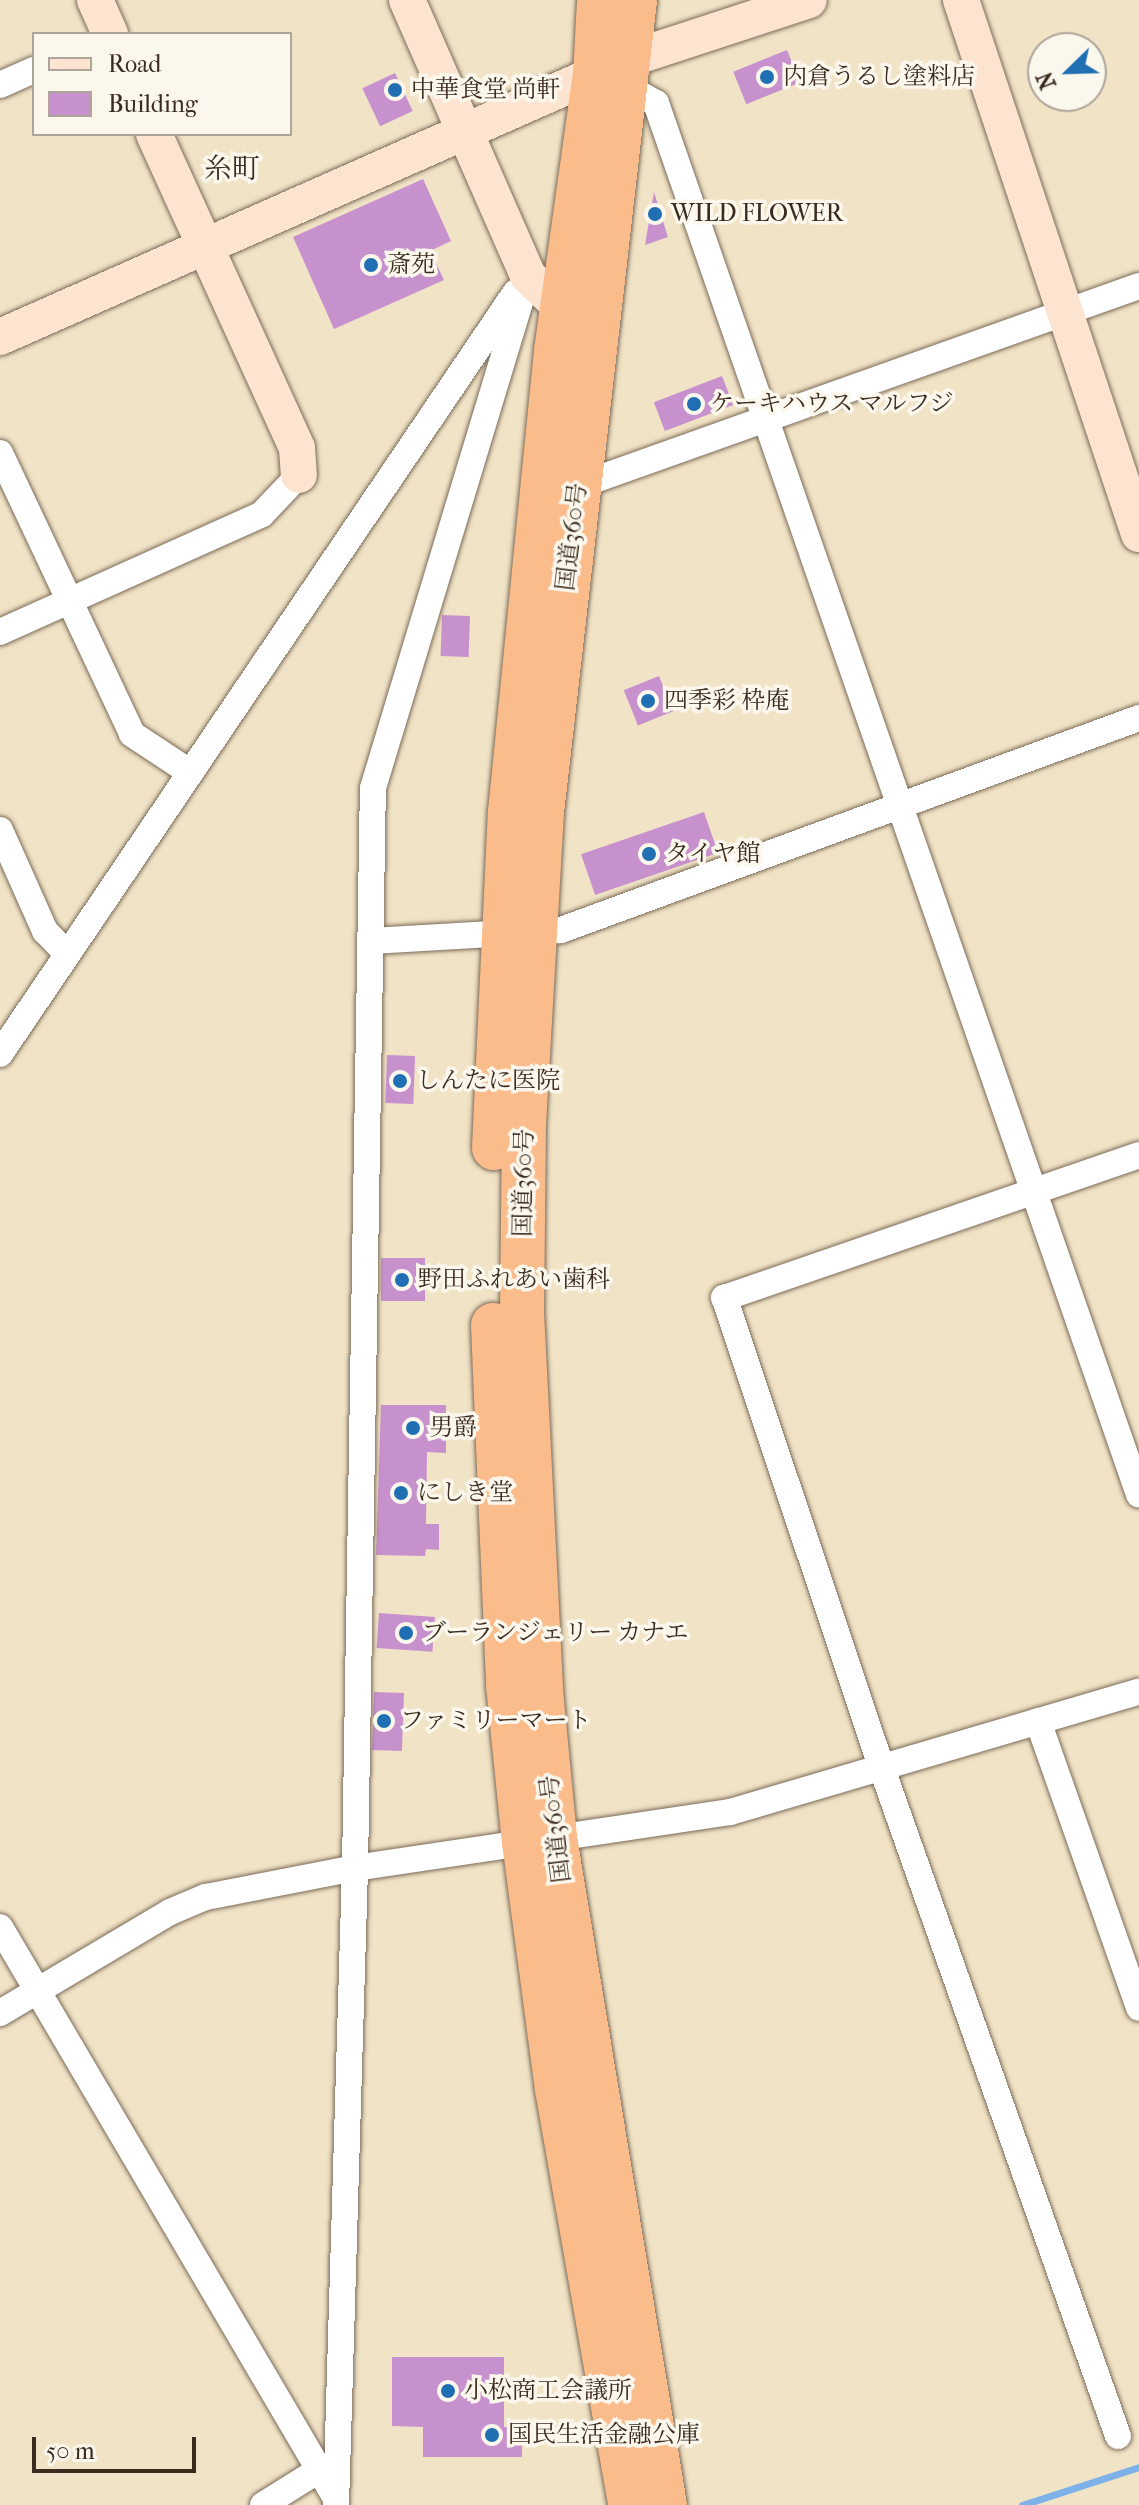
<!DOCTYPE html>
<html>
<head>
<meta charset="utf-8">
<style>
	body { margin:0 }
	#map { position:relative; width:1139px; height:2505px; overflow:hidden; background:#f1e3c6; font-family:"IM FELL French Canon","Noto Serif JP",serif }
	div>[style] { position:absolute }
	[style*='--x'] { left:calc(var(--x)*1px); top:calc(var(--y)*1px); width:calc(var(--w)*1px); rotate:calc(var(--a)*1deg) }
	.stream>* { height:7px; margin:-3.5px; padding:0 3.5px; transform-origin:3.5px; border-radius:3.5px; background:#7cb1ea }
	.building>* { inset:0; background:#c791ce; transform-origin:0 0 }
	.roads { filter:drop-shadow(0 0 2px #7b6b59) drop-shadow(0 0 2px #7b6b59) }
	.street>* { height:26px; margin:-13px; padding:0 13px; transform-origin:13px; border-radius:13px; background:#fff }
	.secondary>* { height:36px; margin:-18px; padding:0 18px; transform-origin:18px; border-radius:18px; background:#fde4d1 }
	.highway>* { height:44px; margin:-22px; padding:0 22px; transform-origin:22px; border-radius:22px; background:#fabc8b }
	.dots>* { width:22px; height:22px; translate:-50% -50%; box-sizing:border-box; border:4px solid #fbf7ec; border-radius:50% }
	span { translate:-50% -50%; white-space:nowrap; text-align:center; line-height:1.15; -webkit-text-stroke:7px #fbf7ec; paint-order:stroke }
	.poi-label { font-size:24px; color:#3b2a1e }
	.left { translate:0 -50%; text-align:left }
	.street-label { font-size:24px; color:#3b2a1e }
	.quarter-label { font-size:28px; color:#3b2a1e }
	.legend { position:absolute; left:32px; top:32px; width:260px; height:104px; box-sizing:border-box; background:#fbf7ec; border:2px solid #aea59a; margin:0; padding:10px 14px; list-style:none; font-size:24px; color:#3b2a1e }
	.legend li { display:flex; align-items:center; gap:16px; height:40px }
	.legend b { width:40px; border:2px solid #aea59a }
	.north { position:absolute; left:1027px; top:32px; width:80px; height:80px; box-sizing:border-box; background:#fbf7ec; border:2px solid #aea59a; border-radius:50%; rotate:247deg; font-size:22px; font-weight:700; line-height:32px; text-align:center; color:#3b2a1e }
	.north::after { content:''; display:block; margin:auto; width:28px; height:36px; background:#1f6fb2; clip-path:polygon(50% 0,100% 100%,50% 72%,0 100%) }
	.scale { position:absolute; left:32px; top:2437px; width:164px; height:36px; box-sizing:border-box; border:4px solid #3b2a1e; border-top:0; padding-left:10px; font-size:24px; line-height:28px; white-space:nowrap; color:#3b2a1e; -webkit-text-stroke:6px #fbf7ec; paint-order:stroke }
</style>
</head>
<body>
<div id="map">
	<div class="stream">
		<div style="--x:1022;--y:2505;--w:123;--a:-18"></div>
	</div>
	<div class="building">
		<div style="left:787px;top:50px;width:35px;height:58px;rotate:68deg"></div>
		<div style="left:395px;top:73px;width:42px;height:36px;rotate:65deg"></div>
		<div style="clip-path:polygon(423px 179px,451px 241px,430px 251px,444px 280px,334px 329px,293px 237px)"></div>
		<div style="clip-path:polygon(654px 192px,668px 237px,645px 245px)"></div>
		<div style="left:722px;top:376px;width:31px;height:73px;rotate:69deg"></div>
		<div style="left:442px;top:615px;width:28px;height:41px;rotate:2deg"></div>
		<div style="left:659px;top:676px;width:38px;height:38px;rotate:68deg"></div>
		<div style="left:704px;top:812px;width:43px;height:130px;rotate:71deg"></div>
		<div style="left:415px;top:1056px;width:48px;height:28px;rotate:92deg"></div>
		<div style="left:381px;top:1258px;width:44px;height:43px"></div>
		<div style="clip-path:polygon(381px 1405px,446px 1405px,446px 1453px,427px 1452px,426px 1524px,439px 1524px,439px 1550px,426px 1549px,425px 1556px,376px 1555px)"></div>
		<div style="left:379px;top:1613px;width:56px;height:35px;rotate:4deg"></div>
		<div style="left:374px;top:1692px;width:30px;height:58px;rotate:2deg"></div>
		<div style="clip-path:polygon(392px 2357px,504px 2357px,504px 2427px,522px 2427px,522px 2457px,423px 2457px,423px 2427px,392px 2426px)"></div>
	</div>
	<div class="roads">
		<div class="street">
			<div style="--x:0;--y:85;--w:37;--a:-24"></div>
			<div style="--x:627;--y:87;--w:33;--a:29"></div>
			<div style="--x:656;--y:103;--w:1473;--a:70.86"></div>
			<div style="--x:0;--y:453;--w:310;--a:64.8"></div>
			<div style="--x:132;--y:734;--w:67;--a:33.5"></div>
			<div style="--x:572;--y:488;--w:602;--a:-19.61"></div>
			<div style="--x:0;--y:632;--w:287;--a:-24.2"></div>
			<div style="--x:262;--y:514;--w:54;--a:-46.5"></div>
			<div style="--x:0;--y:830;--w:111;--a:66"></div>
			<div style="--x:45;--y:931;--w:30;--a:46"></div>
			<div style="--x:371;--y:941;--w:190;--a:-3.3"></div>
			<div style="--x:561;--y:930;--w:616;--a:-20.14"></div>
			<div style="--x:0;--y:1054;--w:920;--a:-55.9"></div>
			<div style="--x:1038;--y:1721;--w:304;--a:70.6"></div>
			<div style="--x:0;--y:1927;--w:659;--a:59.54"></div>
			<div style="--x:0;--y:2013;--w:198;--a:-30.7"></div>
			<div style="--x:170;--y:1912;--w:39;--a:-23"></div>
			<div style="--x:206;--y:1897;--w:152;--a:-11"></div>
			<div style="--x:355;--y:1868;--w:379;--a:-8.5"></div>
			<div style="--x:730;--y:1812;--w:426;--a:-16.4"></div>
			<div style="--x:1118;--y:2436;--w:711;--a:-109.48"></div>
			<div style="--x:881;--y:1766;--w:494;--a:-108.5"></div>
			<div style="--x:724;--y:1298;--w:439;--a:-19"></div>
			<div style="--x:263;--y:2505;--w:66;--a:-32"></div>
			<div style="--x:336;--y:2505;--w:637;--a:-88.29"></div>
			<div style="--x:355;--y:1868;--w:1080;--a:-89.05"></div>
			<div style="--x:373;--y:788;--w:535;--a:-73.16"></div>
		</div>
		<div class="secondary">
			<div style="--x:95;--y:0;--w:37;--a:66"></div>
			<div style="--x:407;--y:0;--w:301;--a:66.3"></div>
			<div style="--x:528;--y:276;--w:69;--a:43.2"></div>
			<div style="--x:961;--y:0;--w:563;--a:71.57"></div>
			<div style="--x:154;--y:134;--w:345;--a:65.5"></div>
			<div style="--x:297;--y:448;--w:27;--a:86"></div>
			<div style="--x:0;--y:337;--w:688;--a:-23.84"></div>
			<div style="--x:629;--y:59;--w:189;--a:-18.1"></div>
		</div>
		<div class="highway">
			<div style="--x:635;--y:0;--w:817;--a:96.53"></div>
			<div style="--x:542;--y:812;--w:313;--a:93.3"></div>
			<div style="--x:524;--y:1124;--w:188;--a:90.6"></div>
			<div style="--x:522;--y:1312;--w:391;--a:87.1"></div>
			<div style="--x:542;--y:1702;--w:137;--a:84.5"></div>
			<div style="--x:555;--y:1838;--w:676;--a:80.64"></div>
			<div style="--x:494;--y:1148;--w:336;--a:-87.3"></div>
			<div style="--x:510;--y:812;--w:463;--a:-84.3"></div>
			<div style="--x:556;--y:351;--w:279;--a:-82"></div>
			<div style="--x:595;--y:75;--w:75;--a:-86.9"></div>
			<div style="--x:493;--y:1325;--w:360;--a:87.6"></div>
			<div style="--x:508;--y:1685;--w:158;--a:84.2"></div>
			<div style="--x:524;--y:1842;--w:249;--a:82.4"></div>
			<div style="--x:557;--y:2089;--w:422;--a:80"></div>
		</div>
	</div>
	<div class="dots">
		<div style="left:767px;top:77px;background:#1f6fb2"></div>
		<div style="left:395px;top:90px;background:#1f6fb2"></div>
		<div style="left:655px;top:214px;background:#1f6fb2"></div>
		<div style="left:371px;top:265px;background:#1f6fb2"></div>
		<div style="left:694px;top:404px;background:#1f6fb2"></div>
		<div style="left:648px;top:701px;background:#1f6fb2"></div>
		<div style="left:649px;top:854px;background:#1f6fb2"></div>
		<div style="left:400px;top:1081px;background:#1f6fb2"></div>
		<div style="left:402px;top:1280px;background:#1f6fb2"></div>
		<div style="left:413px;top:1428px;background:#1f6fb2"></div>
		<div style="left:401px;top:1493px;background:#1f6fb2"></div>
		<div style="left:406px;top:1633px;background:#1f6fb2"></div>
		<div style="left:384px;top:1721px;background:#1f6fb2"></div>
		<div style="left:448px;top:2391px;background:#1f6fb2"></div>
		<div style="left:492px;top:2435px;background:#1f6fb2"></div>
	</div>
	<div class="poi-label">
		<span class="left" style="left:783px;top:77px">内倉うるし塗料店</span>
		<span class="left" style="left:411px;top:90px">中華食堂 尚軒</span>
		<span class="left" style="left:671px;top:214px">WILD FLOWER</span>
		<span class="left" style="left:387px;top:265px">斎苑</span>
		<span class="left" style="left:710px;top:404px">ケーキハウス マルフジ</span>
		<span class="left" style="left:664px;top:701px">四季彩 枠庵</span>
		<span class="left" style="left:665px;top:854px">タイヤ館</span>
		<span class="left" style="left:416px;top:1081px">しんたに医院</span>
		<span class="left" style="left:418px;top:1280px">野田ふれあい歯科</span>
		<span class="left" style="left:429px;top:1428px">男爵</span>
		<span class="left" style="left:417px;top:1493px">にしき堂</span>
		<span class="left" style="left:422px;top:1633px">ブーランジェリー カナエ</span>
		<span class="left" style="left:400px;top:1721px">ファミリーマート</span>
		<span class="left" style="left:464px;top:2391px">小松商工会議所</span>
		<span class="left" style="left:508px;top:2435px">国民生活金融公庫</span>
	</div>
	<div class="street-label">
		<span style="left:572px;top:537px;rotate:-83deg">国道360号</span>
		<span style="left:524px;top:1183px;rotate:-89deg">国道360号</span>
		<span style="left:556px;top:1829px;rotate:-97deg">国道360号</span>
	</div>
	<div class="quarter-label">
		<span style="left:232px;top:169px">糸町</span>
	</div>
	<ul class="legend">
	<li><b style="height:10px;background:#fde4d1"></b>Road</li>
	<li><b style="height:22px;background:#c791ce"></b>Building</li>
	</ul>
	<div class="north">N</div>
	<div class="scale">50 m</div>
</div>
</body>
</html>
